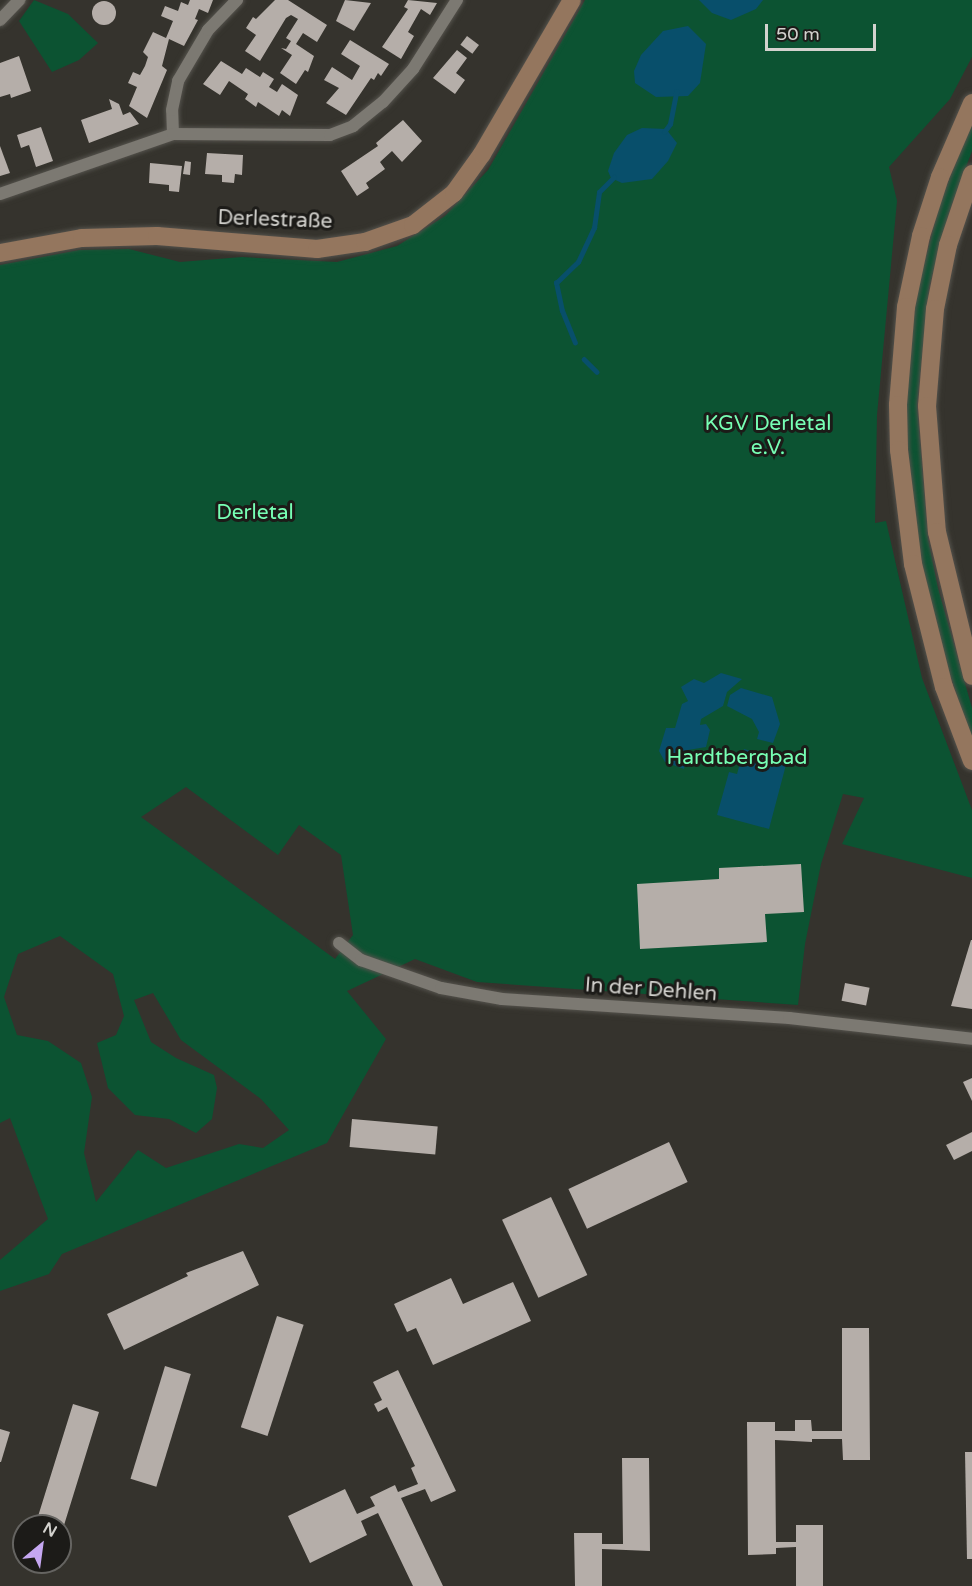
<!DOCTYPE html>
<html>
<head>
<meta charset="utf-8">
<style>
	body { margin:0 }
	#map { position:relative; width:972px; height:1586px; overflow:hidden; background:#35332d; font-family:"Varela Round",sans-serif }
	div>[style] { position:absolute }
	[style*='--x'] { left:calc(var(--x)*1px); top:calc(var(--y)*1px); width:calc(var(--w)*1px); rotate:calc(var(--a)*1deg) }
	.green>* { inset:0; background:#0c5332 }
	.water>* { inset:0; background:#084f6b }
	.stream>* { height:4.5px; margin:-2.25px; padding:0 2.25px; transform-origin:2.25px; border-radius:2.25px; background:#084f6b }
	.building>* { inset:0; background:#b5aea9; transform-origin:0 0 }
	.round { border-radius:50% }
	.roads { filter:drop-shadow(0 0 2px #54524c) drop-shadow(0 0 2px #54524c) }
	.street>* { height:12px; margin:-6px; padding:0 6px; transform-origin:6px; border-radius:6px; background:#7c7972 }
	.secondary>* { height:18px; margin:-9px; padding:0 9px; transform-origin:9px; border-radius:9px; background:#94765e }
	span { translate:-50% -50%; white-space:nowrap; text-align:center; line-height:1.15; -webkit-text-stroke:6px #1c1b18; paint-order:stroke }
	.street-label { font-size:21px; color:#d3d2ce }
	.park-label { font-size:21px; color:#77ffb4 }
	.north { position:absolute; left:12px; top:1514px; width:60px; height:60px; box-sizing:border-box; background:#1c1b18; border:2px solid #656461; border-radius:50%; rotate:29deg; font-size:16px; font-weight:700; line-height:24px; text-align:center; color:#d3d2ce }
	.north::after { content:''; display:block; margin:auto; width:21px; height:27px; background:#c5a7f1; clip-path:polygon(50% 0,100% 100%,50% 72%,0 100%) }
	.scale { position:absolute; left:765px; top:24px; width:111px; height:27px; box-sizing:border-box; border:3px solid #d3d2ce; border-top:0; padding-left:8px; font-size:18px; line-height:21px; white-space:nowrap; color:#d3d2ce; -webkit-text-stroke:4px #1c1b18; paint-order:stroke }
</style>
</head>
<body>
<div id="map">
	<div class="green">
		<div style="clip-path:polygon(34px 0,68px 14px,98px 43px,79px 60px,52px 72px,19px 21px)"></div>
		<div style="clip-path:polygon(evenodd,585px 0,972px 0,972px 57px,950px 99px,889px 167px,897px 201px,877px 415px,875px 523px,886px 521px,922px 678px,972px 810px,972px 878px,842px 844px,864px 798px,843px 794px,821px 864px,805px 944px,798px 1005px,477px 982px,415px 959px,347px 991px,386px 1039px,327px 1143px,62px 1254px,49px 1274px,0 1291px,0 1260px,48px 1219px,10px 1118px,0 1123px,0 265px,79px 250px,129px 249px,180px 262px,242px 257px,337px 262px,397px 246px,445px 216px,488px 170px,585px 0,186px 787px,278px 855px,299px 825px,341px 855px,353px 935px,335px 959px,141px 817px,186px 787px,585px 0,60px 936px,113px 974px,124px 1016px,116px 1035px,97px 1043px,108px 1088px,135px 1115px,169px 1119px,196px 1133px,212px 1119px,217px 1088px,214px 1075px,176px 1058px,151px 1042px,134px 1000px,153px 993px,181px 1040px,261px 1099px,289px 1130px,263px 1148px,239px 1144px,166px 1168px,138px 1150px,96px 1202px,84px 1153px,92px 1097px,81px 1063px,48px 1041px,17px 1035px,4px 997px,18px 954px,60px 936px)"></div>
		<div style="clip-path:polygon(972px 123px,972px 151px,949px 212px,929px 287px,917px 405px,928px 539px,938px 588px,972px 708px,972px 741px,941px 646px,918px 547px,907px 436px,907px 369px,916px 296px,940px 203px)"></div>
	</div>
	<div class="water">
		<div style="clip-path:polygon(699px 0,763px 0,756px 9px,731px 20px,712px 13px)"></div>
		<div style="clip-path:polygon(688px 26px,706px 44px,700px 83px,688px 96px,656px 97px,635px 83px,634px 71px,641px 55px,663px 31px)"></div>
		<div style="clip-path:polygon(642px 128px,666px 129px,677px 143px,668px 161px,652px 179px,622px 183px,611px 178px,608px 171px,614px 153px,627px 135px)"></div>
		<div style="clip-path:polygon(721px 673px,742px 679px,727px 692px,723px 706px,701px 719px,700px 725px,706px 724px,710px 730px,706px 747px,688px 750px,684px 769px,665px 762px,659px 751px,666px 728px,675px 728px,682px 704px,688px 701px,681px 687px,694px 679px,704px 683px)"></div>
		<div style="clip-path:polygon(741px 688px,772px 697px,780px 724px,773px 743px,757px 739px,759px 732px,752px 719px,727px 706px,730px 695px)"></div>
		<div style="clip-path:polygon(744px 749px,787px 761px,769px 829px,717px 815px,729px 772px,737px 774px)"></div>
	</div>
	<div class="stream">
		<div style="--x:664;--y:132;--w:10;--a:-53"></div>
		<div style="--x:670;--y:124;--w:33;--a:-79"></div>
		<div style="--x:575;--y:343;--w:35;--a:-112"></div>
		<div style="--x:562;--y:311;--w:29;--a:-102"></div>
		<div style="--x:556;--y:283;--w:30;--a:-44"></div>
		<div style="--x:578;--y:262;--w:38;--a:-65"></div>
		<div style="--x:594;--y:228;--w:36;--a:-82"></div>
		<div style="--x:599;--y:192;--w:21;--a:-45"></div>
		<div style="--x:584;--y:359;--w:18;--a:45"></div>
	</div>
	<div class="building">
		<div style="clip-path:polygon(190px 0,213px 0,208px 13px,199px 9px,195px 19px,198px 20px,184px 46px,169px 39px,162px 66px,167px 70px,147px 118px,129px 106px,137px 87px,128px 83px,133px 72px,140px 75px,145px 66px,148px 57px,143px 52px,153px 32px,166px 38px,173px 21px,161px 16px,165px 6px,178px 11px,181px 2px,188px 5px)"></div>
		<div style="clip-path:polygon(275px 0,288px 0,327px 25px,317px 42px,303px 33px,296px 44px,314px 56px,308px 72px,305px 70px,296px 84px,280px 73px,292px 55px,281px 48px,286px 49px,291px 41px,286px 38px,298px 19px,291px 15px,286px 18px,260px 61px,245px 51px,256px 35px,246px 28px,253px 17px,256px 19px)"></div>
		<div style="clip-path:polygon(345px 0,371px 3px,354px 31px,336px 21px)"></div>
		<div style="clip-path:polygon(408px 0,437px 3px,430px 15px,421px 9px,408px 32px,414px 36px,401px 59px,382px 47px,408px 9px,404px 7px)"></div>
		<div class="round" style="left:92px;top:1px;width:24px;height:24px"></div>
		<div style="left:467px;top:36px;width:15px;height:11px;rotate:37deg"></div>
		<div style="clip-path:polygon(350px 40px,389px 64px,381px 76px,378px 73px,374px 80px,371px 78px,346px 115px,326px 103px,339px 88px,324px 80px,332px 67px,352px 80px,360px 66px,341px 54px)"></div>
		<div style="clip-path:polygon(457px 50px,467px 58px,456px 73px,465px 80px,455px 94px,433px 78px)"></div>
		<div style="clip-path:polygon(19px 56px,31px 91px,11px 98px,10px 94px,0 97px,0 63px)"></div>
		<div style="clip-path:polygon(221px 61px,242px 74px,246px 68px,260px 77px,263px 72px,274px 79px,269px 87px,277px 92px,282px 84px,298px 95px,290px 116px,282px 110px,279px 116px,258px 102px,256px 107px,245px 99px,248px 94px,229px 81px,220px 95px,203px 84px)"></div>
		<div style="clip-path:polygon(109px 99px,119px 104px,123px 115px,130px 112px,139px 124px,89px 143px,81px 120px,112px 109px)"></div>
		<div style="clip-path:polygon(403px 120px,422px 141px,402px 162px,392px 151px,380px 162px,385px 169px,366px 183px,369px 188px,357px 196px,341px 171px,378px 146px,376px 143px)"></div>
		<div style="clip-path:polygon(41px 127px,53px 161px,36px 167px,29px 145px,21px 148px,17px 135px)"></div>
		<div style="clip-path:polygon(0 146px,10px 173px,0 176px)"></div>
		<div style="clip-path:polygon(207px 153px,243px 155px,242px 175px,235px 174px,234px 183px,222px 182px,222px 175px,205px 174px)"></div>
		<div style="clip-path:polygon(185px 161px,191px 162px,190px 175px,183px 174px)"></div>
		<div style="clip-path:polygon(150px 163px,182px 166px,179px 192px,169px 191px,169px 185px,149px 183px)"></div>
		<div style="clip-path:polygon(801px 864px,804px 912px,765px 914px,767px 942px,640px 949px,637px 884px,719px 879px,719px 868px)"></div>
		<div style="clip-path:polygon(971px 940px,972px 940px,972px 1009px,951px 1006px)"></div>
		<div style="left:845px;top:983px;width:25px;height:18px;rotate:11deg"></div>
		<div style="clip-path:polygon(972px 1078px,972px 1101px,963px 1082px)"></div>
		<div style="left:352px;top:1119px;width:86px;height:28px;rotate:5deg"></div>
		<div style="clip-path:polygon(972px 1132px,972px 1151px,954px 1160px,946px 1145px)"></div>
		<div style="left:669px;top:1142px;width:44px;height:111px;rotate:65deg"></div>
		<div style="left:551px;top:1197px;width:86px;height:54px;rotate:65deg"></div>
		<div style="clip-path:polygon(243px 1251px,259px 1285px,124px 1350px,107px 1314px,188px 1276px,186px 1273px)"></div>
		<div style="clip-path:polygon(451px 1278px,463px 1304px,513px 1282px,531px 1321px,433px 1365px,416px 1328px,407px 1332px,394px 1304px)"></div>
		<div style="left:277px;top:1316px;width:28px;height:117px;rotate:18deg"></div>
		<div style="clip-path:polygon(842px 1328px,869px 1328px,870px 1460px,843px 1460px,842px 1439px,812px 1439px,812px 1442px,775px 1440px,776px 1542px,796px 1542px,796px 1525px,823px 1525px,823px 1586px,796px 1586px,796px 1547px,776px 1548px,776px 1554px,748px 1555px,747px 1422px,775px 1422px,775px 1431px,795px 1431px,795px 1420px,811px 1420px,812px 1431px,842px 1431px)"></div>
		<div style="left:165px;top:1366px;width:27px;height:118px;rotate:17deg"></div>
		<div style="clip-path:polygon(398px 1370px,456px 1491px,431px 1502px,425px 1489px,401px 1498px,443px 1586px,413px 1586px,378px 1513px,361px 1521px,367px 1535px,310px 1563px,288px 1516px,345px 1489px,357px 1514px,375px 1506px,370px 1497px,395px 1485px,398px 1492px,418px 1484px,411px 1468px,415px 1466px,387px 1407px,378px 1412px,374px 1404px,382px 1400px,373px 1382px)"></div>
		<div style="clip-path:polygon(73px 1404px,99px 1412px,61px 1535px,60px 1526px,35px 1526px)"></div>
		<div style="clip-path:polygon(0 1429px,10px 1432px,1px 1462px,0 1462px)"></div>
		<div style="clip-path:polygon(965px 1452px,972px 1452px,972px 1559px,967px 1559px)"></div>
		<div style="clip-path:polygon(622px 1458px,649px 1458px,650px 1551px,602px 1549px,602px 1586px,575px 1586px,574px 1533px,602px 1533px,602px 1544px,623px 1544px)"></div>
	</div>
	<div class="roads">
		<div class="street">
			<div style="--x:0;--y:20;--w:28;--a:-46"></div>
			<div style="--x:173;--y:134;--w:24;--a:-92"></div>
			<div style="--x:172;--y:110;--w:30;--a:-78"></div>
			<div style="--x:178;--y:81;--w:59;--a:-59.5"></div>
			<div style="--x:208;--y:30;--w:42;--a:-46"></div>
			<div style="--x:0;--y:194;--w:183;--a:-19.1"></div>
			<div style="--x:173;--y:134;--w:157;--a:0.4"></div>
			<div style="--x:330;--y:135;--w:25;--a:-21"></div>
			<div style="--x:353;--y:126;--w:38;--a:-39"></div>
			<div style="--x:383;--y:102;--w:45;--a:-47.7"></div>
			<div style="--x:413;--y:69;--w:82;--a:-57.5"></div>
			<div style="--x:339;--y:943;--w:28;--a:38"></div>
			<div style="--x:361;--y:960;--w:85;--a:19.3"></div>
			<div style="--x:441;--y:988;--w:62;--a:10.2"></div>
			<div style="--x:502;--y:999;--w:288;--a:3.8"></div>
			<div style="--x:789;--y:1018;--w:184;--a:6.5"></div>
		</div>
		<div class="secondary">
			<div style="--x:972;--y:103;--w:81;--a:113.4"></div>
			<div style="--x:940;--y:177;--w:62;--a:107.9"></div>
			<div style="--x:921;--y:236;--w:73;--a:101.9"></div>
			<div style="--x:906;--y:307;--w:98;--a:94.7"></div>
			<div style="--x:898;--y:405;--w:45;--a:88.7"></div>
			<div style="--x:899;--y:450;--w:115;--a:83"></div>
			<div style="--x:913;--y:564;--w:127;--a:75.9"></div>
			<div style="--x:944;--y:687;--w:79;--a:69.3"></div>
			<div style="--x:972;--y:174;--w:75;--a:108.7"></div>
			<div style="--x:948;--y:245;--w:65;--a:101.5"></div>
			<div style="--x:935;--y:309;--w:97;--a:94.7"></div>
			<div style="--x:927;--y:406;--w:126;--a:85.5"></div>
			<div style="--x:937;--y:532;--w:148;--a:76.3"></div>
			<div style="--x:0;--y:253;--w:83;--a:-10.4"></div>
			<div style="--x:82;--y:238;--w:75;--a:-1.5"></div>
			<div style="--x:157;--y:236;--w:161;--a:4.6"></div>
			<div style="--x:317;--y:249;--w:49;--a:-8.3"></div>
			<div style="--x:365;--y:242;--w:51;--a:-19.5"></div>
			<div style="--x:413;--y:225;--w:52;--a:-38"></div>
			<div style="--x:454;--y:193;--w:48;--a:-54.3"></div>
			<div style="--x:482;--y:154;--w:178;--a:-59.7"></div>
		</div>
	</div>
	<div class="street-label">
		<span style="left:275px;top:220px;rotate:2deg">Derlestraße</span>
		<span style="left:651px;top:990px;rotate:4deg">In der Dehlen</span>
	</div>
	<div class="park-label">
		<span style="left:768px;top:436px">KGV Derletal<br>e.V.</span>
		<span style="left:255px;top:513px">Derletal</span>
		<span style="left:737px;top:758px">Hardtbergbad</span>
	</div>
	<div class="north">N</div>
	<div class="scale">50 m</div>
</div>
</body>
</html>
